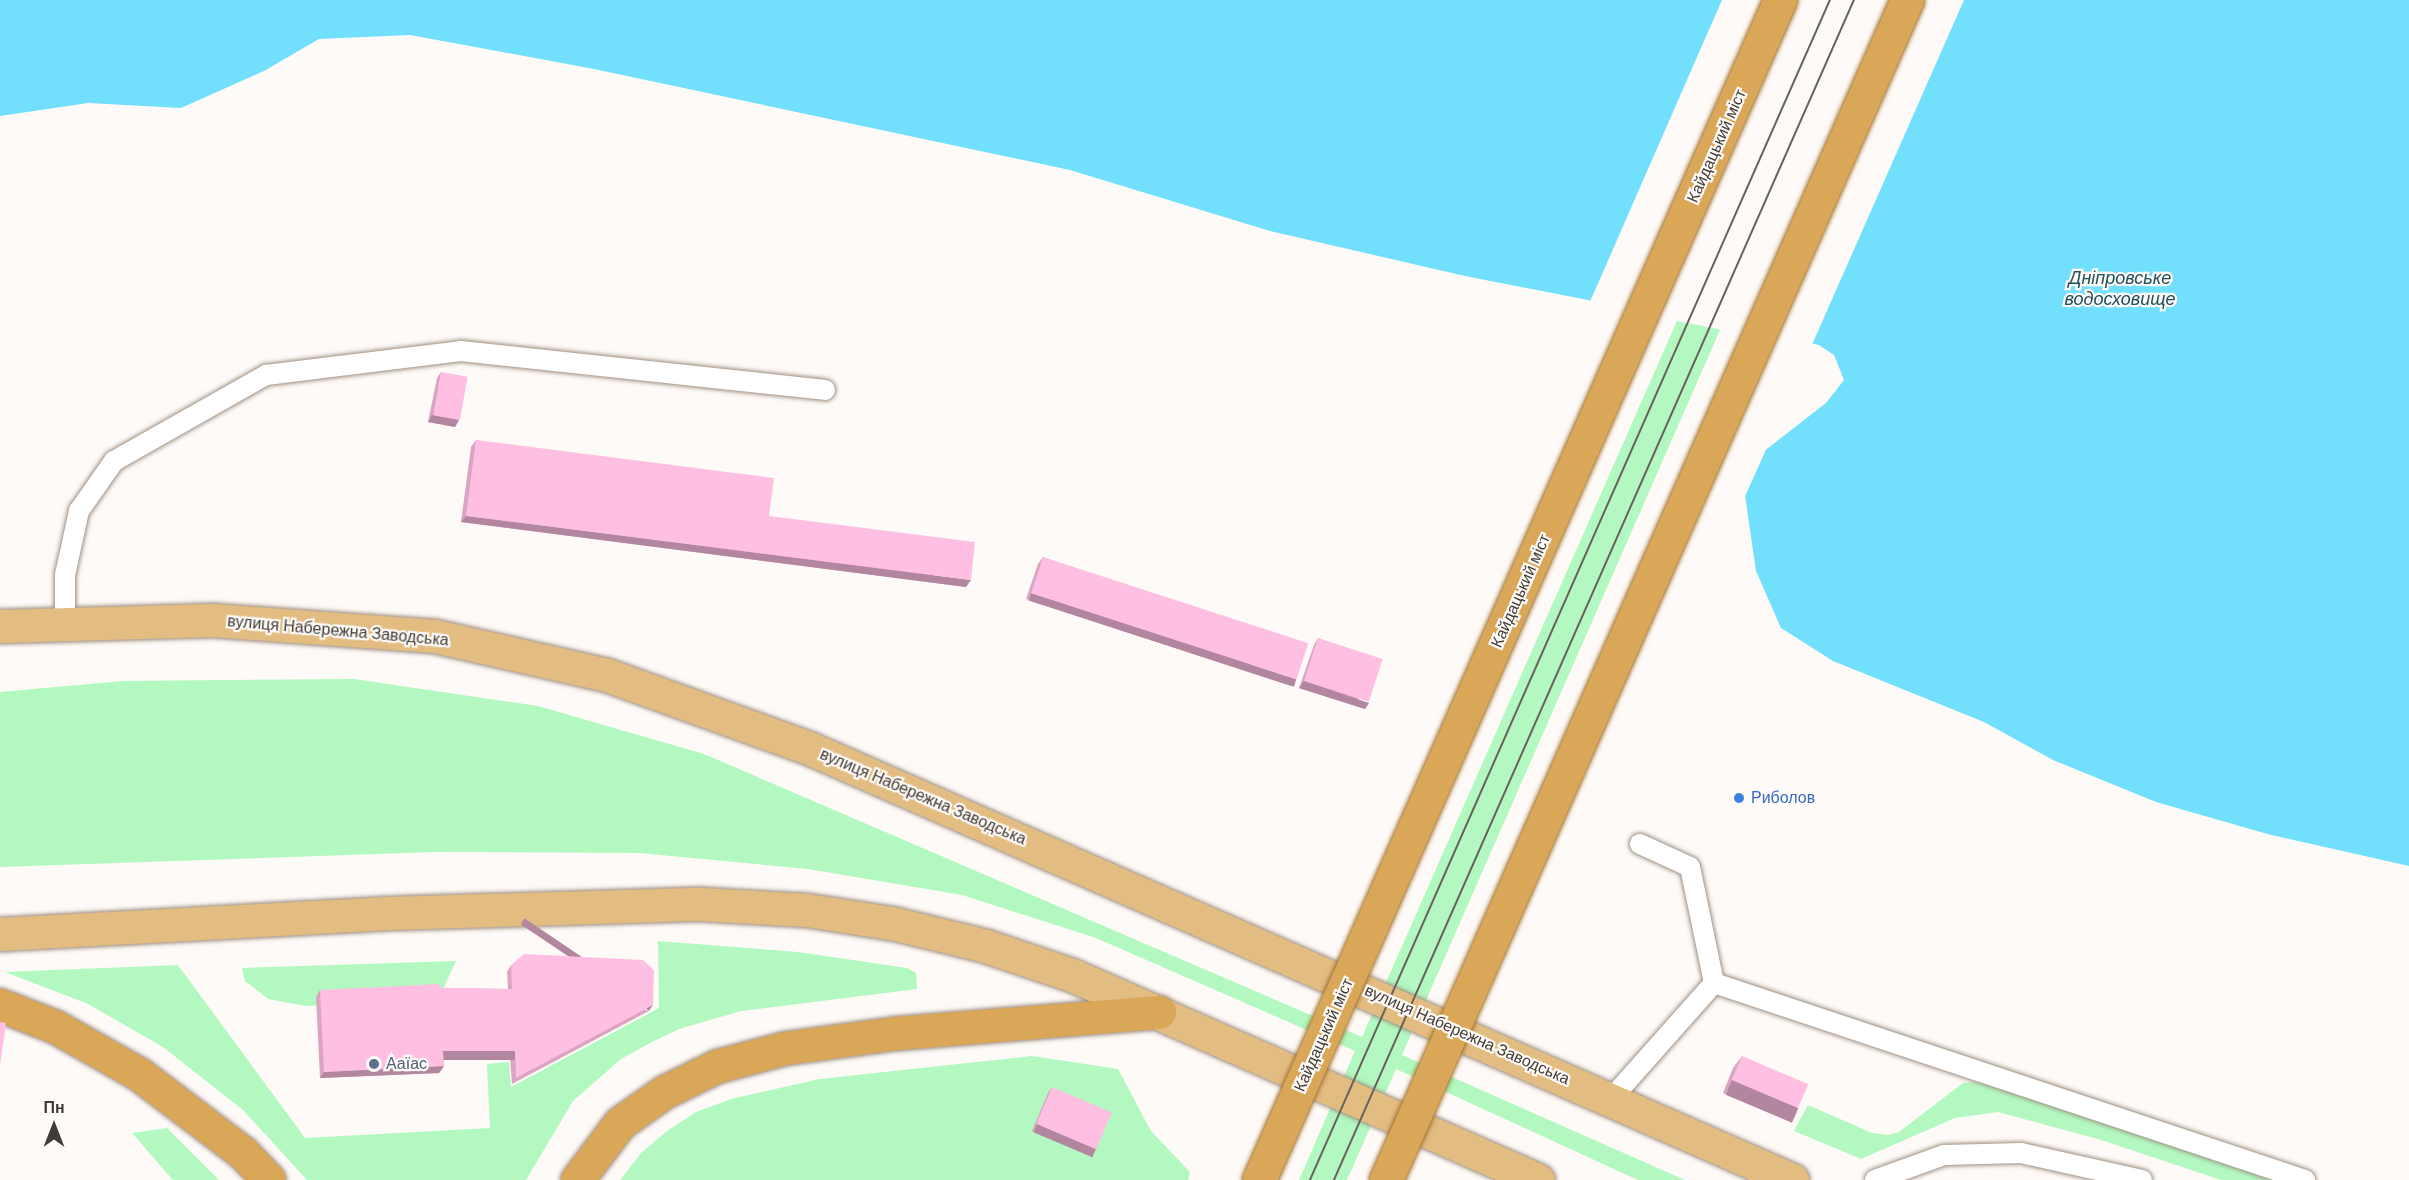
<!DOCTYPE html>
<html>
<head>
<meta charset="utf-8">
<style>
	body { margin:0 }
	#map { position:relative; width:2409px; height:1180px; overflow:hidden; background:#fefaf7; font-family:"DM Sans",sans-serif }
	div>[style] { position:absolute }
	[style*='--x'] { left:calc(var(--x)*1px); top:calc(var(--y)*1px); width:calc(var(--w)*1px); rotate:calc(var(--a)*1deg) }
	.green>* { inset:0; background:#b2f8c0 }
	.water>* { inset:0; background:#72e0fc }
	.pier>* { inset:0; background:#fefaf7 }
	.roads { filter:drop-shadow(0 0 2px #a09183) drop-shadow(0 0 2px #a09183) }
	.service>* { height:20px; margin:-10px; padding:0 10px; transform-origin:10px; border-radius:10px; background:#fff }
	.primary>* { height:33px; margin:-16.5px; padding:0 16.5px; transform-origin:16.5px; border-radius:16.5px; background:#e3bc82 }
	.trunk>* { height:33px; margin:-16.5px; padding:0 16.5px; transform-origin:16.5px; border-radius:16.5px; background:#daa658 }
	.tram>* { height:1.5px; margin:-0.75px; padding:0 0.75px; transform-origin:0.75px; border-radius:0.75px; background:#67625c }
	.bridges { filter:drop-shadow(0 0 2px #9f7331) drop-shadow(0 0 2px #9f7331) }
	.trunk-bridge>* { height:33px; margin:-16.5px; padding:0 16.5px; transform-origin:16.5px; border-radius:16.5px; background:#daa658 }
	.wall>* { inset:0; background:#daa4c3 }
	.shaded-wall>* { inset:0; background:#b2869f; transform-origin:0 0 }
	.building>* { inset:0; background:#febfe3; transform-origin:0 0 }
	.dots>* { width:16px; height:16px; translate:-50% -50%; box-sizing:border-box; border:3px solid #fefaf7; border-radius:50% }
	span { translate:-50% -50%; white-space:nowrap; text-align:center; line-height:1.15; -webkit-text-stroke:4.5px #fefaf7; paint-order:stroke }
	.street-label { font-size:16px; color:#423c36 }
	.shop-label { font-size:16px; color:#366cbe }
	.left { translate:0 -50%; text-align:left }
	.service-label { font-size:16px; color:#4e5e75 }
	.water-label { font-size:18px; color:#1f4f5b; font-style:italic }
	.north { position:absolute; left:24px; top:1096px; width:60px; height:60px; -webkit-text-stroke:4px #fefaf7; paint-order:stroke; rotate:0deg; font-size:16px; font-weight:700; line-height:24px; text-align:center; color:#423c36 }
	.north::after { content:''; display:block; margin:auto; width:21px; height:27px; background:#423c36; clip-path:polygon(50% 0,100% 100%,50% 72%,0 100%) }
</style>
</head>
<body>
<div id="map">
	<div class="green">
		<div style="clip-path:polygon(1753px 148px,1749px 264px,1402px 1055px,1685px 1180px,1638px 1180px,1396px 1069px,1347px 1180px,1299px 1180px,1355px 1051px,1096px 938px,962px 895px,808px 869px,639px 853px,434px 852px,0 867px,0 692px,123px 681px,354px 679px,538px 706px,704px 754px,1362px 1037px)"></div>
		<div style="clip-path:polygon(658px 941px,798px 952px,907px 968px,916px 973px,917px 989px,741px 1011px,679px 1029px,650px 1043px,621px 1059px,573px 1101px,526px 1180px,307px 1180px,243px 1110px,163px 1047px,88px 1004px,5px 972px,178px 965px,305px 1138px,490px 1128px,487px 1064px,509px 1062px,511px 1087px,659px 1008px)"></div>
		<div style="clip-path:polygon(456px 961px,443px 989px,434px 999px,306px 1006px,268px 999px,245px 981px,242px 968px)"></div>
		<div style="clip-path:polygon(1032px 1056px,1118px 1069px,1151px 1131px,1190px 1172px,1188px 1180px,620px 1180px,642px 1152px,667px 1131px,696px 1112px,731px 1099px,820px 1079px)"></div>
		<div style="clip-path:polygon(1977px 1082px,2071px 1112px,2288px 1180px,2221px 1180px,2098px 1139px,1998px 1112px,1955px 1118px,1861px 1159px,1794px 1131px,1808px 1105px,1872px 1133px,1889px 1135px,1899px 1132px,1963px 1083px)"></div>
		<div style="clip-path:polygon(167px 1128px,219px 1180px,173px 1180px,132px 1133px)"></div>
	</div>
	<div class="water">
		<div style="clip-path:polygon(0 0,2409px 0,2409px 866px,2271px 835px,2156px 802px,2053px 760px,1984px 722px,1833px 661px,1781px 628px,1756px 571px,1745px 495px,1754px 459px,1826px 403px,1844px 380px,1834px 355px,1819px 345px,1465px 276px,1270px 231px,1070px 170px,594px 69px,410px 35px,319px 39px,264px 71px,181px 108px,88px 103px,0 116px)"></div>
	</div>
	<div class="pier">
		<div style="clip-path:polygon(1722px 0,1964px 0,1811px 347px,1589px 304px)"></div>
		<div style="clip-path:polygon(1769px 443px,1742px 503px,1751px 458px)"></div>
	</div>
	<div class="roads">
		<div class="service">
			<div style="--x:65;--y:622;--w:47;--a:-90"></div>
			<div style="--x:65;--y:575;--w:66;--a:-77.7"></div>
			<div style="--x:79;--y:511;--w:61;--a:-55"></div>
			<div style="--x:114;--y:461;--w:175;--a:-29.5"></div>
			<div style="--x:266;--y:375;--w:196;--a:-7"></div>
			<div style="--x:461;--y:351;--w:366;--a:6.1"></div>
			<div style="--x:1640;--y:844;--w:55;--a:24.7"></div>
			<div style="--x:1690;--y:867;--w:118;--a:78.3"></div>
			<div style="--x:1611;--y:1099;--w:155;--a:-48.4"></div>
			<div style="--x:1714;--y:983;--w:623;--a:18.43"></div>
			<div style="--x:1875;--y:1180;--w:73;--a:-19.9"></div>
			<div style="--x:1944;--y:1155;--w:77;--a:-1.5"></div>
			<div style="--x:2021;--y:1153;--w:124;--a:12.6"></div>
		</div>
		<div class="primary">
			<div style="--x:0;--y:626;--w:212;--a:-1.6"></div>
			<div style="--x:212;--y:620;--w:224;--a:4.1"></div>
			<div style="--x:435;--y:636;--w:176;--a:12.8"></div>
			<div style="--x:607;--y:675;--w:215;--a:19.9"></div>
			<div style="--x:809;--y:748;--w:1074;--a:23.72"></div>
			<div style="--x:0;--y:934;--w:390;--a:-3.1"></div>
			<div style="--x:389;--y:913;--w:312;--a:-1.7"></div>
			<div style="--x:701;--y:904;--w:106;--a:3.2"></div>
			<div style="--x:807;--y:910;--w:90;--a:8.9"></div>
			<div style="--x:896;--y:924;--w:93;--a:13.7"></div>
			<div style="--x:986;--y:946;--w:91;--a:18.6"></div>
			<div style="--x:1072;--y:975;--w:509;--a:23.75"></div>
		</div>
		<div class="trunk">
			<div style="--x:0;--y:1005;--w:60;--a:21.4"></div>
			<div style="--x:56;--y:1027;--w:95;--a:29.5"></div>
			<div style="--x:139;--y:1074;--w:131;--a:37.2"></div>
			<div style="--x:243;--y:1153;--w:37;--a:46"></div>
			<div style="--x:577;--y:1180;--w:71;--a:-53"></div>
			<div style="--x:620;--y:1123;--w:54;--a:-35.2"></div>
			<div style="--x:664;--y:1092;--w:59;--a:-26.1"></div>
			<div style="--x:717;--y:1066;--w:70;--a:-14.8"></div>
			<div style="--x:785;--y:1048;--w:112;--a:-7.7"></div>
			<div style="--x:896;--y:1033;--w:264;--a:-4.6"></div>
		</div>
	</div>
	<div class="tram">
		<div style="--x:1310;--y:1180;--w:1289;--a:-66.22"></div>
		<div style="--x:1334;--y:1180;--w:1289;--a:-66.22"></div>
	</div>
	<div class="bridges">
		<div class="trunk-bridge">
			<div style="--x:1259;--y:1180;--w:1290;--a:-66.18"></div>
			<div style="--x:1386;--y:1180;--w:1290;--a:-66.18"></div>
		</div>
	</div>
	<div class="wall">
		<div style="clip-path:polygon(441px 372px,459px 420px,455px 427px,428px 422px,437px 378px)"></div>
		<div style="clip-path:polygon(476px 440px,769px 516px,966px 587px,461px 522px,471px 447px)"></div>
		<div style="clip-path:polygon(1043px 557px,1291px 686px,1026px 599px,1038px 564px)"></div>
		<div style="clip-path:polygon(1318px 638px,1365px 709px,1299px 688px,1314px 645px)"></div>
		<div style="clip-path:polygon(511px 965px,649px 1011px,512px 1084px,510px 1058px,443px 1058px,444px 1066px,439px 1073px,320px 1078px,316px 997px,320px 990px,440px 988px,508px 989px,507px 972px)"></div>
		<div style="clip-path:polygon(1742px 1056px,1798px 1108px,1789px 1121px,1723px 1093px,1733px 1068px)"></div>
		<div style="clip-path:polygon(1052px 1087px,1096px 1149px,1092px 1156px,1032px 1131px,1048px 1093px)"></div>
	</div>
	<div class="shaded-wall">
		<div style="clip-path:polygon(432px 415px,459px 420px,455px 427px,428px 422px)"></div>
		<div style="clip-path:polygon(466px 516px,971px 580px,966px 587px,461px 522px)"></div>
		<div style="left:1031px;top:593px;width:279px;height:8px;rotate:18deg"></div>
		<div style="clip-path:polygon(1304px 681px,1369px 703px,1365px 709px,1299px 688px)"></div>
		<div style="left:653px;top:1005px;width:7px;height:155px;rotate:124deg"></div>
		<div style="left:443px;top:1051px;width:72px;height:9px"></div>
		<div style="clip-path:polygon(444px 1066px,439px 1073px,320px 1078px,324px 1072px)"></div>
		<div style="left:1732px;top:1080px;width:72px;height:16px;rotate:23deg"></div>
		<div style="left:1037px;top:1124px;width:64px;height:9px;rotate:23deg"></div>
	</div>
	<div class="building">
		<div style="left:441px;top:372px;width:27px;height:44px;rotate:10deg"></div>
		<div style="clip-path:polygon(476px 440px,774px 478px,769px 516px,975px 542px,971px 580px,466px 516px)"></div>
		<div style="left:1043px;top:557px;width:279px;height:38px;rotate:18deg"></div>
		<div style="left:1318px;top:638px;width:68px;height:45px;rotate:18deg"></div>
		<div style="clip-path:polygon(524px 954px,643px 960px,654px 970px,653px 1005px,516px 1078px,515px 1051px,443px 1051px,444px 1066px,324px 1072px,320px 990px,440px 984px,440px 988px,512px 989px,511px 965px)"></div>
		<div style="clip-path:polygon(0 1022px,6px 1023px,0 1065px)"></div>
		<div style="left:1742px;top:1056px;width:72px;height:26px;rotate:23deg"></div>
		<div style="left:1052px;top:1087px;width:65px;height:40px;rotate:23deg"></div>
	</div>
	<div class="dots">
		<div style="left:1739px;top:798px;background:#3f7fe0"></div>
		<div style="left:374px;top:1064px;background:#5c6f8a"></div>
	</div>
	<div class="street-label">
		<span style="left:1717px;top:146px;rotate:-66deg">Кайдацький міст</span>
		<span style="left:1521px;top:591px;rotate:-66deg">Кайдацький міст</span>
		<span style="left:338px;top:631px;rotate:5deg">вулиця Набережна Заводська</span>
		<span style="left:923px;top:797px;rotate:23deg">вулиця Набережна Заводська</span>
		<span style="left:1324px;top:1035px;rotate:-66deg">Кайдацький міст</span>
		<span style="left:1467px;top:1035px;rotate:24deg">вулиця Набережна Заводська</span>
	</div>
	<div class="shop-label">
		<span class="left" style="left:1751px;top:798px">Риболов</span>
	</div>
	<div class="service-label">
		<span class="left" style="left:386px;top:1064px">Ааїас</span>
	</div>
	<div class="water-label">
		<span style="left:2120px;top:289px">Дніпровське<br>водосховище</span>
	</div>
	<div class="north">Пн</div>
</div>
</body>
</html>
